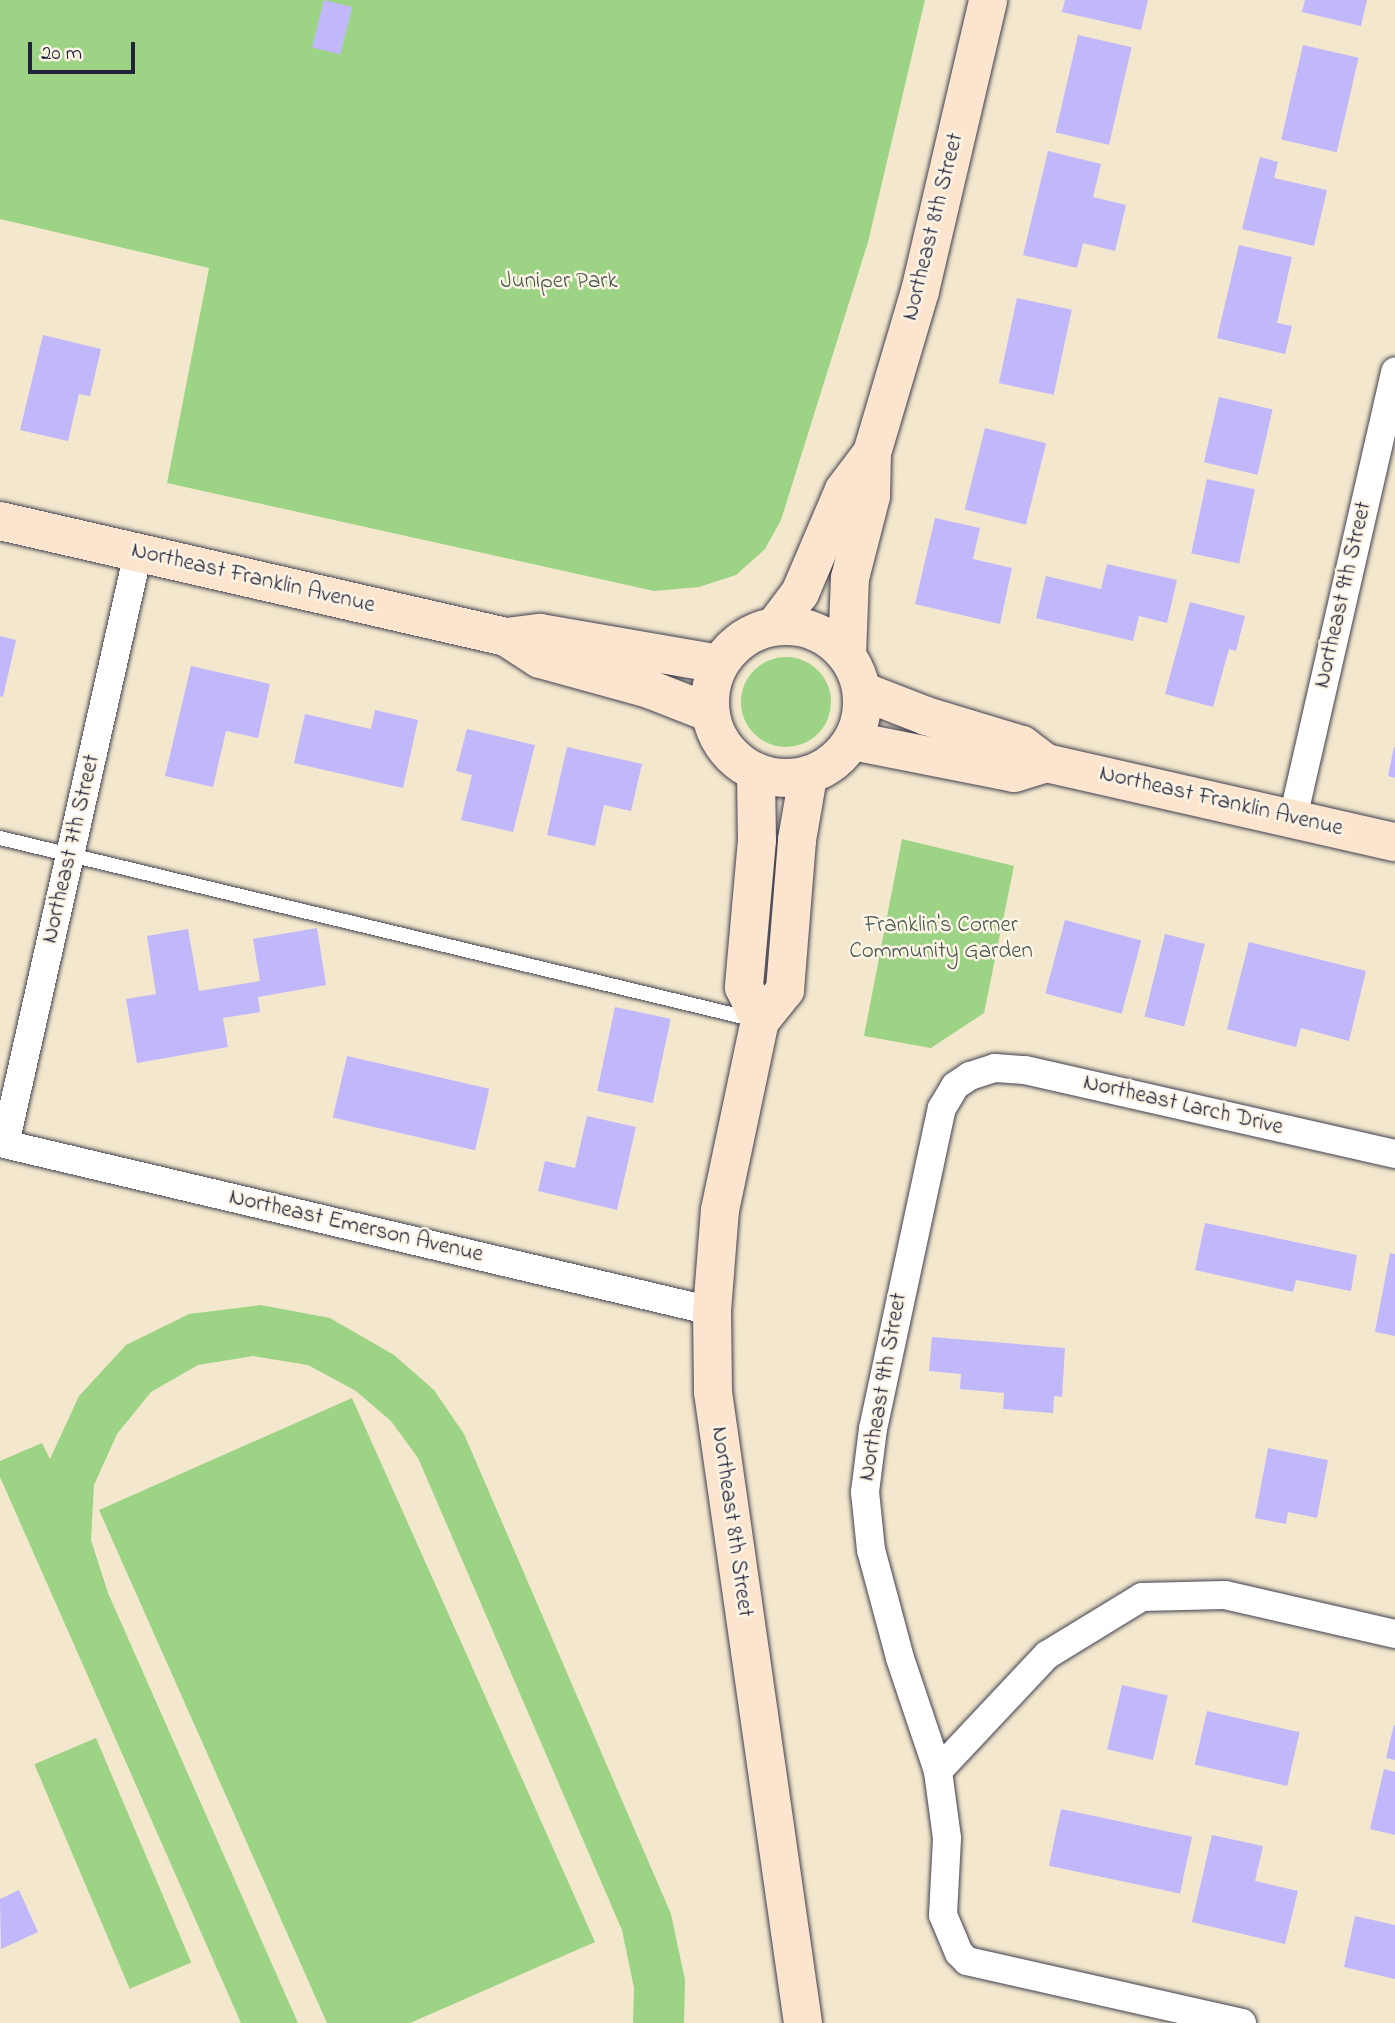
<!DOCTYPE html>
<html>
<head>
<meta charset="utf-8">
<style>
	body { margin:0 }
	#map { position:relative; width:1395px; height:2023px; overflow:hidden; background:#f3e8cd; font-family:"Indie Flower",sans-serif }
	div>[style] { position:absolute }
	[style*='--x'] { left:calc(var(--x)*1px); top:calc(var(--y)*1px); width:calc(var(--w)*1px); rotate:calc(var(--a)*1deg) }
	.green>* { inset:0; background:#9dd385; transform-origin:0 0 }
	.round { border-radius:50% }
	.building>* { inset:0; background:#c1b7fb; transform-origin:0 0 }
	.roads { filter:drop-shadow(0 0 2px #414051) drop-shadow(0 0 2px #414051) }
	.lane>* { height:14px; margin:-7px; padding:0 7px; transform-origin:7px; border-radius:7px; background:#fff }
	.street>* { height:28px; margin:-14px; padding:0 14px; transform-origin:14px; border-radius:14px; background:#fff }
	.secondary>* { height:38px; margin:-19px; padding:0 19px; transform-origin:19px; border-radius:19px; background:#fce5cf }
	.secondary>.ring { margin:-19px; padding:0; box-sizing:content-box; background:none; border:38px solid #fce5cf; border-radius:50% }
	span { translate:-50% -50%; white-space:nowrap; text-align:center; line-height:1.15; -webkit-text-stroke:5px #fcf5e5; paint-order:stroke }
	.street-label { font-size:23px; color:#22223b }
	.park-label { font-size:23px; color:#475751 }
	.scale { position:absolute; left:28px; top:42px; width:107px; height:32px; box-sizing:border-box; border:4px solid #22223b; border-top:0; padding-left:9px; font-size:21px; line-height:24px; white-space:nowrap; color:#22223b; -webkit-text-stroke:5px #fcf5e5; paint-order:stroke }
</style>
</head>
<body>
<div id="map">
	<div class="green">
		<div style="clip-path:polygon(0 0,925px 0,868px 242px,781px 520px,765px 549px,736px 575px,699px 587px,654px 591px,167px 483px,209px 268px,0 219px)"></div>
		<div class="round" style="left:741px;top:657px;width:90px;height:90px"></div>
		<div style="clip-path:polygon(902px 839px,1014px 866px,984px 1013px,931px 1048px,864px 1036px)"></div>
		<div style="clip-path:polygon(261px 1305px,330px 1318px,394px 1355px,434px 1390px,464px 1434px,671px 1914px,685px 1980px,684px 2023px,633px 2023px,634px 1988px,622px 1930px,418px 1458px,391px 1421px,356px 1391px,308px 1365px,253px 1356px,198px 1365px,151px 1392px,117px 1434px,94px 1485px,91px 1540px,108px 1593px,298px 2023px,241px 2023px,0 1477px,0 1461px,42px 1443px,50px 1459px,79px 1396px,126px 1345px,189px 1314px)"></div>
		<div style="clip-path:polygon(352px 1398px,595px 1942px,410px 2023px,327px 2023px,99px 1510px)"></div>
		<div style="left:96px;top:1738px;width:244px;height:67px;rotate:67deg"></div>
	</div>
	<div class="building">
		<div style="left:324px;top:0;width:29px;height:49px;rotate:14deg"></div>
		<div style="clip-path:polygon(1065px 0,1148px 0,1141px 30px,1062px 12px)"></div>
		<div style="clip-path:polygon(1305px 0,1367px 0,1361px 26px,1302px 12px)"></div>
		<div style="left:1078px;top:35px;width:55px;height:100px;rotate:13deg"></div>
		<div style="left:1303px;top:45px;width:57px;height:97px;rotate:13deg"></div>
		<div style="clip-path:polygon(1048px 151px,1101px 164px,1093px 197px,1126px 205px,1115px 251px,1083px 243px,1077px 268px,1023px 255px)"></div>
		<div style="clip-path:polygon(1260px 157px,1278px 162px,1274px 178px,1327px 190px,1314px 246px,1242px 229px)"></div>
		<div style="clip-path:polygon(1239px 245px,1292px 257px,1277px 323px,1292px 326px,1285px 354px,1217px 338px)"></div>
		<div style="left:1017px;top:298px;width:56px;height:87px;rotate:12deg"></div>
		<div style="clip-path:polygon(43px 335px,101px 349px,90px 396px,79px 394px,68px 441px,20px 430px)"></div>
		<div style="left:1219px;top:397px;width:55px;height:67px;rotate:13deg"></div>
		<div style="left:985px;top:428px;width:63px;height:84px;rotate:14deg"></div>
		<div style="left:1207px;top:479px;width:49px;height:76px;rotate:12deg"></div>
		<div style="clip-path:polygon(935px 518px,980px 528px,973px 559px,1012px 568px,1000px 624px,915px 604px)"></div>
		<div style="clip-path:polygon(1107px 564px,1177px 580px,1167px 623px,1139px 616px,1133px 641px,1036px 618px,1046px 576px,1101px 589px)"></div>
		<div style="clip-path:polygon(1190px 602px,1245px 616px,1236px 651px,1229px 649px,1213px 707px,1165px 694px)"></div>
		<div style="clip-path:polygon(0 636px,16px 640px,3px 697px,0 696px)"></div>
		<div style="clip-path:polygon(191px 666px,270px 684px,258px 738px,226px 731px,213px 787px,165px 776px)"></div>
		<div style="clip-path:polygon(375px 710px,418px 720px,403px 788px,294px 763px,305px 714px,371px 729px)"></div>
		<div style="clip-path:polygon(467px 729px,535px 745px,513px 832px,461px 820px,472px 775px,456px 771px)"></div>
		<div style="clip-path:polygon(567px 747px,642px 764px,631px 811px,604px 805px,595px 846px,547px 835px)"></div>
		<div style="clip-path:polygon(1394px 747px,1395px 747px,1395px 778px,1388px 776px)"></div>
		<div style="left:1065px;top:920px;width:79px;height:76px;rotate:15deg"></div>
		<div style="clip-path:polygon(317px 928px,326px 985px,258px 997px,260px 1012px,223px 1018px,228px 1047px,137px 1063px,126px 999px,156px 994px,147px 936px,188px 929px,199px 991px,260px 981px,253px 939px)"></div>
		<div style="left:1165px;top:934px;width:41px;height:85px;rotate:14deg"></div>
		<div style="clip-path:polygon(1249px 942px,1366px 971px,1349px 1041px,1301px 1028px,1296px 1047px,1227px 1029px)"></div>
		<div style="left:615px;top:1007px;width:57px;height:86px;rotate:12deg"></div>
		<div style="left:347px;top:1056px;width:146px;height:63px;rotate:13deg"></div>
		<div style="clip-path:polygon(587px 1116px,636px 1127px,617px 1210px,538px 1191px,545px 1161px,575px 1168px)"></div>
		<div style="clip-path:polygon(1205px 1223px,1357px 1255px,1351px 1291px,1296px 1280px,1293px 1292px,1195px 1270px)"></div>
		<div style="clip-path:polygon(1390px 1253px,1395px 1254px,1395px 1336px,1375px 1332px)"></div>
		<div style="clip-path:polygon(932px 1337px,1065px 1348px,1062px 1397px,1054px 1396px,1053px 1413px,1003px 1409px,1004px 1393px,960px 1389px,961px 1374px,929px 1371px)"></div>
		<div style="clip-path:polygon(1268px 1448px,1328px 1460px,1317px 1518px,1288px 1512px,1286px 1524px,1255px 1518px)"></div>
		<div style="left:1122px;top:1685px;width:47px;height:66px;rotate:13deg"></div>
		<div style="left:1207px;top:1711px;width:95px;height:55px;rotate:13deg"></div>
		<div style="clip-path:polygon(1394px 1725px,1395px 1725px,1395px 1760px,1386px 1758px)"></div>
		<div style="clip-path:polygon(1384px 1769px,1395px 1772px,1395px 1835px,1370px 1829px)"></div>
		<div style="left:1061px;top:1809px;width:134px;height:58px;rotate:12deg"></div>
		<div style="clip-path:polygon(1212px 1835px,1263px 1846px,1255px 1881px,1298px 1891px,1285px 1944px,1192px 1922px)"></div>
		<div style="clip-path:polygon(19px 1890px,38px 1932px,1px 1949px,0 1899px)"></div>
		<div style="clip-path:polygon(1355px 1916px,1395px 1925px,1395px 1979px,1344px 1967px)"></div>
	</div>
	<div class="roads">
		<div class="lane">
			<div style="--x:0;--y:838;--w:778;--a:13.54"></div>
		</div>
		<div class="street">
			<div style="--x:1293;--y:818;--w:458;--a:-77.1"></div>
			<div style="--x:0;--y:1143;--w:732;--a:13.28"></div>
			<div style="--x:5;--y:1144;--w:606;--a:-77.32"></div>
			<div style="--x:938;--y:1771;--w:159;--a:-46.8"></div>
			<div style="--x:1047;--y:1655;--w:111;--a:-31.4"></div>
			<div style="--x:1142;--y:1597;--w:83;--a:-1.4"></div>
			<div style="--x:1225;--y:1595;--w:174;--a:12.9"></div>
			<div style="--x:1242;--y:2023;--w:282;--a:-167.3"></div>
			<div style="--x:967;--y:1961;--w:11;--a:-135"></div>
			<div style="--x:959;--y:1953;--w:41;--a:-112.8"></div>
			<div style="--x:943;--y:1915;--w:77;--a:-87"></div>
			<div style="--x:947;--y:1838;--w:68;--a:-97.7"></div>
			<div style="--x:938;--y:1771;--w:119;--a:-108.6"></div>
			<div style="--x:900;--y:1658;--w:112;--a:-105"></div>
			<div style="--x:871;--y:1550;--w:58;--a:-95.9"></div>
			<div style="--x:865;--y:1492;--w:64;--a:-82.8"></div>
			<div style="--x:873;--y:1429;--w:328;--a:-77.9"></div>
			<div style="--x:942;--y:1108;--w:26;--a:-59"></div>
			<div style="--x:955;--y:1086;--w:18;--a:-34"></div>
			<div style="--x:970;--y:1076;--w:26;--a:-18"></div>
			<div style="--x:995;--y:1068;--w:30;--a:4"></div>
			<div style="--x:1025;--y:1070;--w:379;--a:12.8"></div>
		</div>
		<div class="secondary">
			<div style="--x:0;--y:521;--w:519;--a:12.91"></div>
			<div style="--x:506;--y:637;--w:40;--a:32.9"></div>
			<div style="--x:540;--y:659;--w:113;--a:15.4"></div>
			<div style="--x:649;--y:689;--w:66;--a:21.5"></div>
			<div class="ring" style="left:710px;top:626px;width:114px;height:114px"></div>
			<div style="--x:775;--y:626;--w:41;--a:-52.9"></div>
			<div style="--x:800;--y:593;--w:112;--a:-66.9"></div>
			<div style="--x:844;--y:490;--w:46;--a:-52.9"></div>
			<div style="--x:506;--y:637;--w:34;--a:-7"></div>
			<div style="--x:540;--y:633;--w:182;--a:9.8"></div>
			<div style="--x:847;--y:655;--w:77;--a:-87.8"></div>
			<div style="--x:850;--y:578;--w:85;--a:-75.6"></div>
			<div style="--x:871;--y:496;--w:43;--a:-88.7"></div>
			<div style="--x:872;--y:453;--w:169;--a:-73.5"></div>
			<div style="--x:920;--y:291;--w:299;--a:-76.8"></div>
			<div style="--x:862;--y:691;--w:69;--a:21.3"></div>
			<div style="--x:926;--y:716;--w:100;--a:16.8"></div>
			<div style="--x:1022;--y:745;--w:30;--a:37"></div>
			<div style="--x:1046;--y:763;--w:358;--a:12.8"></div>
			<div style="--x:853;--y:741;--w:164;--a:11.2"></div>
			<div style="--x:1014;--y:773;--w:34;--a:-17"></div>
			<div style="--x:756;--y:772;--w:68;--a:89.2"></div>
			<div style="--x:757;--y:840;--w:148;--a:95.1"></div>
			<div style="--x:744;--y:987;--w:38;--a:65"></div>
			<div style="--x:803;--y:2023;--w:637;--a:-98.12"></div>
			<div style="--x:713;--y:1392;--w:81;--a:-90.7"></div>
			<div style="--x:712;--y:1311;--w:101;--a:-85.5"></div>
			<div style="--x:720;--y:1210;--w:193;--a:-78.1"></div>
			<div style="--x:760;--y:1021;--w:40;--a:-51"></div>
			<div style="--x:785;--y:990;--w:150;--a:-85.4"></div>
			<div style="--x:797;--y:840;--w:65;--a:-80.2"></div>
		</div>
	</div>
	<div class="street-label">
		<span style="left:934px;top:227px;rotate:-76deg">Northeast 8th Street</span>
		<span style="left:253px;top:579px;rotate:13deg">Northeast Franklin Avenue</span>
		<span style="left:1344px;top:595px;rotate:-77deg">Northeast 9th Street</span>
		<span style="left:1221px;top:802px;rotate:13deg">Northeast Franklin Avenue</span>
		<span style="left:72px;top:849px;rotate:-77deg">Northeast 7th Street</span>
		<span style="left:1183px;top:1106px;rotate:13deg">Northeast Larch Drive</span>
		<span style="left:356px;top:1227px;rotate:13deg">Northeast Emerson Avenue</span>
		<span style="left:884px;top:1387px;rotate:-80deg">Northeast 9th Street</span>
		<span style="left:731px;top:1522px;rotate:82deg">Northeast 8th Street</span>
	</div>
	<div class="park-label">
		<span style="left:559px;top:282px">Juniper Park</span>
		<span style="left:941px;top:939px">Franklin's Corner<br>Community Garden</span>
	</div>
	<div class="scale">20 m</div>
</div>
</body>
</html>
